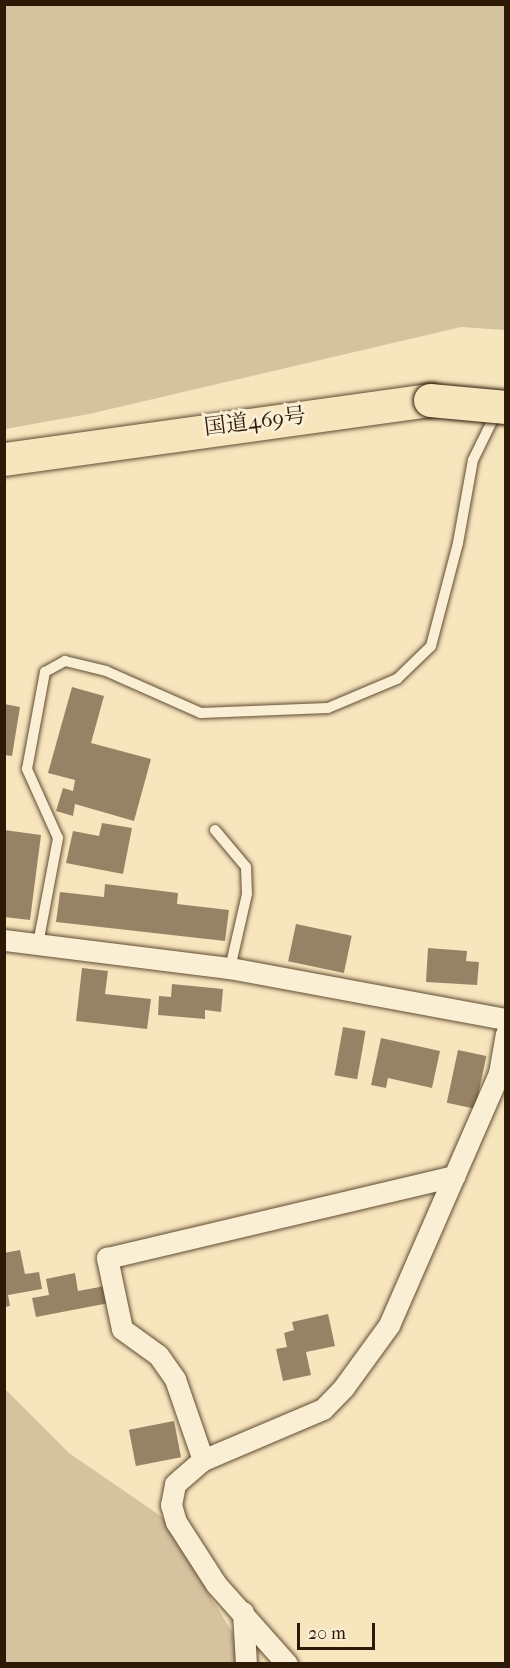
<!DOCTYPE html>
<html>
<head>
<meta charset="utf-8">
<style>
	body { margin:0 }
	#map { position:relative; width:510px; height:1668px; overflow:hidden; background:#f7e5bd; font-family:"IM FELL French Canon","Noto Serif JP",serif }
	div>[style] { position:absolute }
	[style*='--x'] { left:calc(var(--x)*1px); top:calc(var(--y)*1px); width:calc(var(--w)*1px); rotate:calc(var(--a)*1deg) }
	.green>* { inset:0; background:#d5c29e }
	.building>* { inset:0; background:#968365; transform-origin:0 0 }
	.roads { filter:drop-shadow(0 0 2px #604c33) drop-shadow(0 0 2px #604c33) }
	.lane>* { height:10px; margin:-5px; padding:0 5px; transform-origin:5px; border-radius:5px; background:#faeed4 }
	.street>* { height:21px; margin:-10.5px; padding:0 10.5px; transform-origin:10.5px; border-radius:10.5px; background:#faeed4 }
	.highway>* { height:33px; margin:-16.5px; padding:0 16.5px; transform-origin:16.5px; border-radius:16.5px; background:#f7e5bd }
	.bridges { filter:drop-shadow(0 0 2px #2d1905) drop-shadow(0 0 2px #2d1905) }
	.highway-bridge>* { height:33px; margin:-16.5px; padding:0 16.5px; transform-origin:16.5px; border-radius:16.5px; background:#f7e5bd }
	span { translate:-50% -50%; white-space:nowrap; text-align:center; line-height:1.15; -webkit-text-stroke:6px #faeed4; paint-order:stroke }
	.street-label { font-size:22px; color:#2d1905 }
	.frame { position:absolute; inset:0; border:6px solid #2d1905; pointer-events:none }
	.scale { position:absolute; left:297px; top:1623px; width:78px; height:27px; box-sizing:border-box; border:3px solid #2d1905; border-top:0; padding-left:8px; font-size:18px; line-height:21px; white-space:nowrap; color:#2d1905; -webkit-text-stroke:4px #faeed4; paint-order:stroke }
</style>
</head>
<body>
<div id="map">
	<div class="green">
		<div style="clip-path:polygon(5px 4px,505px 5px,505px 330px,461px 327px,89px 414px,5px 429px)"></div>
		<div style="clip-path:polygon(4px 1388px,69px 1453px,162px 1517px,251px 1663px,5px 1663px)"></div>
	</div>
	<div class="building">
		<div style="clip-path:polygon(72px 687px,104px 696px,91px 743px,151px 759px,134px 821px,75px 804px,73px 816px,56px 811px,63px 788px,73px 791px,75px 780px,48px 773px)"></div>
		<div style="clip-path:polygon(4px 704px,20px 707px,12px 756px,4px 755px)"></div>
		<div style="clip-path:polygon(102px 823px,132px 828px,123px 874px,66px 863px,73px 831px,99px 836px)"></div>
		<div style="clip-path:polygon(4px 830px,41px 835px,30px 920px,4px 917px)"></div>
		<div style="clip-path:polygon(105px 884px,178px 893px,177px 904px,229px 910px,225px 941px,56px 922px,60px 892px,104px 897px)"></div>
		<div style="left:296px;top:924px;width:57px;height:38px;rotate:12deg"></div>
		<div style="clip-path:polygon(428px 948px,467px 951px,466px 961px,479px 962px,477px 985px,426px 982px)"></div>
		<div style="clip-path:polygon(82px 968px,108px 971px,105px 994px,151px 999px,147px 1029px,76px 1021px)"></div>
		<div style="clip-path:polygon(172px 984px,223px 989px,221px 1012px,205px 1010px,205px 1019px,158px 1015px,159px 996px,171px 997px)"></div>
		<div style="left:343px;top:1027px;width:23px;height:49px;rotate:10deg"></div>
		<div style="clip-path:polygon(381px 1038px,440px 1051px,432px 1088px,388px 1078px,386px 1088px,371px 1085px)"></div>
		<div style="left:458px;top:1050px;width:29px;height:54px;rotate:12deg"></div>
		<div style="clip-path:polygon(20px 1250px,25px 1274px,39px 1272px,42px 1289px,8px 1295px,10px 1306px,4px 1307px,4px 1253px)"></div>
		<div style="clip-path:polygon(75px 1273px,78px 1291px,105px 1286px,109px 1303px,36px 1317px,32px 1298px,49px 1295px,46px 1279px)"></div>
		<div style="clip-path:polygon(328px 1314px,335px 1346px,306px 1352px,311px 1375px,283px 1381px,276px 1349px,287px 1347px,284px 1333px,294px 1330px,292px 1322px)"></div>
		<div style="left:174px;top:1421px;width:37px;height:46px;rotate:79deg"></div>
	</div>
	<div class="roads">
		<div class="lane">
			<div style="--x:215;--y:830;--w:48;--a:50"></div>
			<div style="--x:246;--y:867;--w:27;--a:88"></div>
			<div style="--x:247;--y:894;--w:76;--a:102.9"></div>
			<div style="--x:38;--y:944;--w:108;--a:-79.3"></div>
			<div style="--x:58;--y:838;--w:76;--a:-114.2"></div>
			<div style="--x:27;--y:769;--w:99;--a:-79.5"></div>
			<div style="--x:45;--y:672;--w:23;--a:-29"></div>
			<div style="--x:65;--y:661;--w:42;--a:13.7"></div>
			<div style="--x:106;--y:671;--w:104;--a:23.9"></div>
			<div style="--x:201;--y:713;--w:127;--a:-2.3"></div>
			<div style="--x:328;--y:708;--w:75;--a:-22.8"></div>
			<div style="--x:397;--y:679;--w:47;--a:-44.1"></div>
			<div style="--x:431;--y:646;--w:106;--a:-75.3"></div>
			<div style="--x:458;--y:543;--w:84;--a:-79.8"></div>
			<div style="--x:473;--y:460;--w:55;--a:-63.9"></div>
		</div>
		<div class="street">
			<div style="--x:4;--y:940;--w:228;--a:7.1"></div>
			<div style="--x:230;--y:968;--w:281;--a:10.5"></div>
			<div style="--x:203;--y:1460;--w:86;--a:-109.1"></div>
			<div style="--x:175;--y:1379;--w:29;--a:-125"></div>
			<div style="--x:158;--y:1355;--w:44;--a:-144.2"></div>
			<div style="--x:122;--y:1329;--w:73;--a:-101.9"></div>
			<div style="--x:107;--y:1258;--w:357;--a:-13.3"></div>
			<div style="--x:243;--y:1612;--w:52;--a:86.7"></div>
			<div style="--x:287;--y:1664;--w:107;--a:-131.6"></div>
			<div style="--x:216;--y:1584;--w:74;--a:-122.8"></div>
			<div style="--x:176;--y:1522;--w:18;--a:-106"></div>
			<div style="--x:171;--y:1505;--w:21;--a:-79"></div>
			<div style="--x:175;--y:1484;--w:37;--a:-41"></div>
			<div style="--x:203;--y:1460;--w:130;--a:-23"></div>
			<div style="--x:323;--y:1409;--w:30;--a:-46"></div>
			<div style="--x:344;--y:1387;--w:77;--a:-54"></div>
			<div style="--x:389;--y:1325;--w:275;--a:-66.4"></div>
			<div style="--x:499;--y:1073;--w:40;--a:-80"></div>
		</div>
		<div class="highway">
			<div style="--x:4;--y:459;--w:430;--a:-7.9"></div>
		</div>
	</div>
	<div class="bridges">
		<div class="highway-bridge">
			<div style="--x:430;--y:400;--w:76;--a:5.3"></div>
		</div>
	</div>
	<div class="street-label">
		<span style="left:255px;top:422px;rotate:-7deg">国道469号</span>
	</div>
	<div class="frame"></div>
	<div class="scale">20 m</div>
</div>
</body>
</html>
